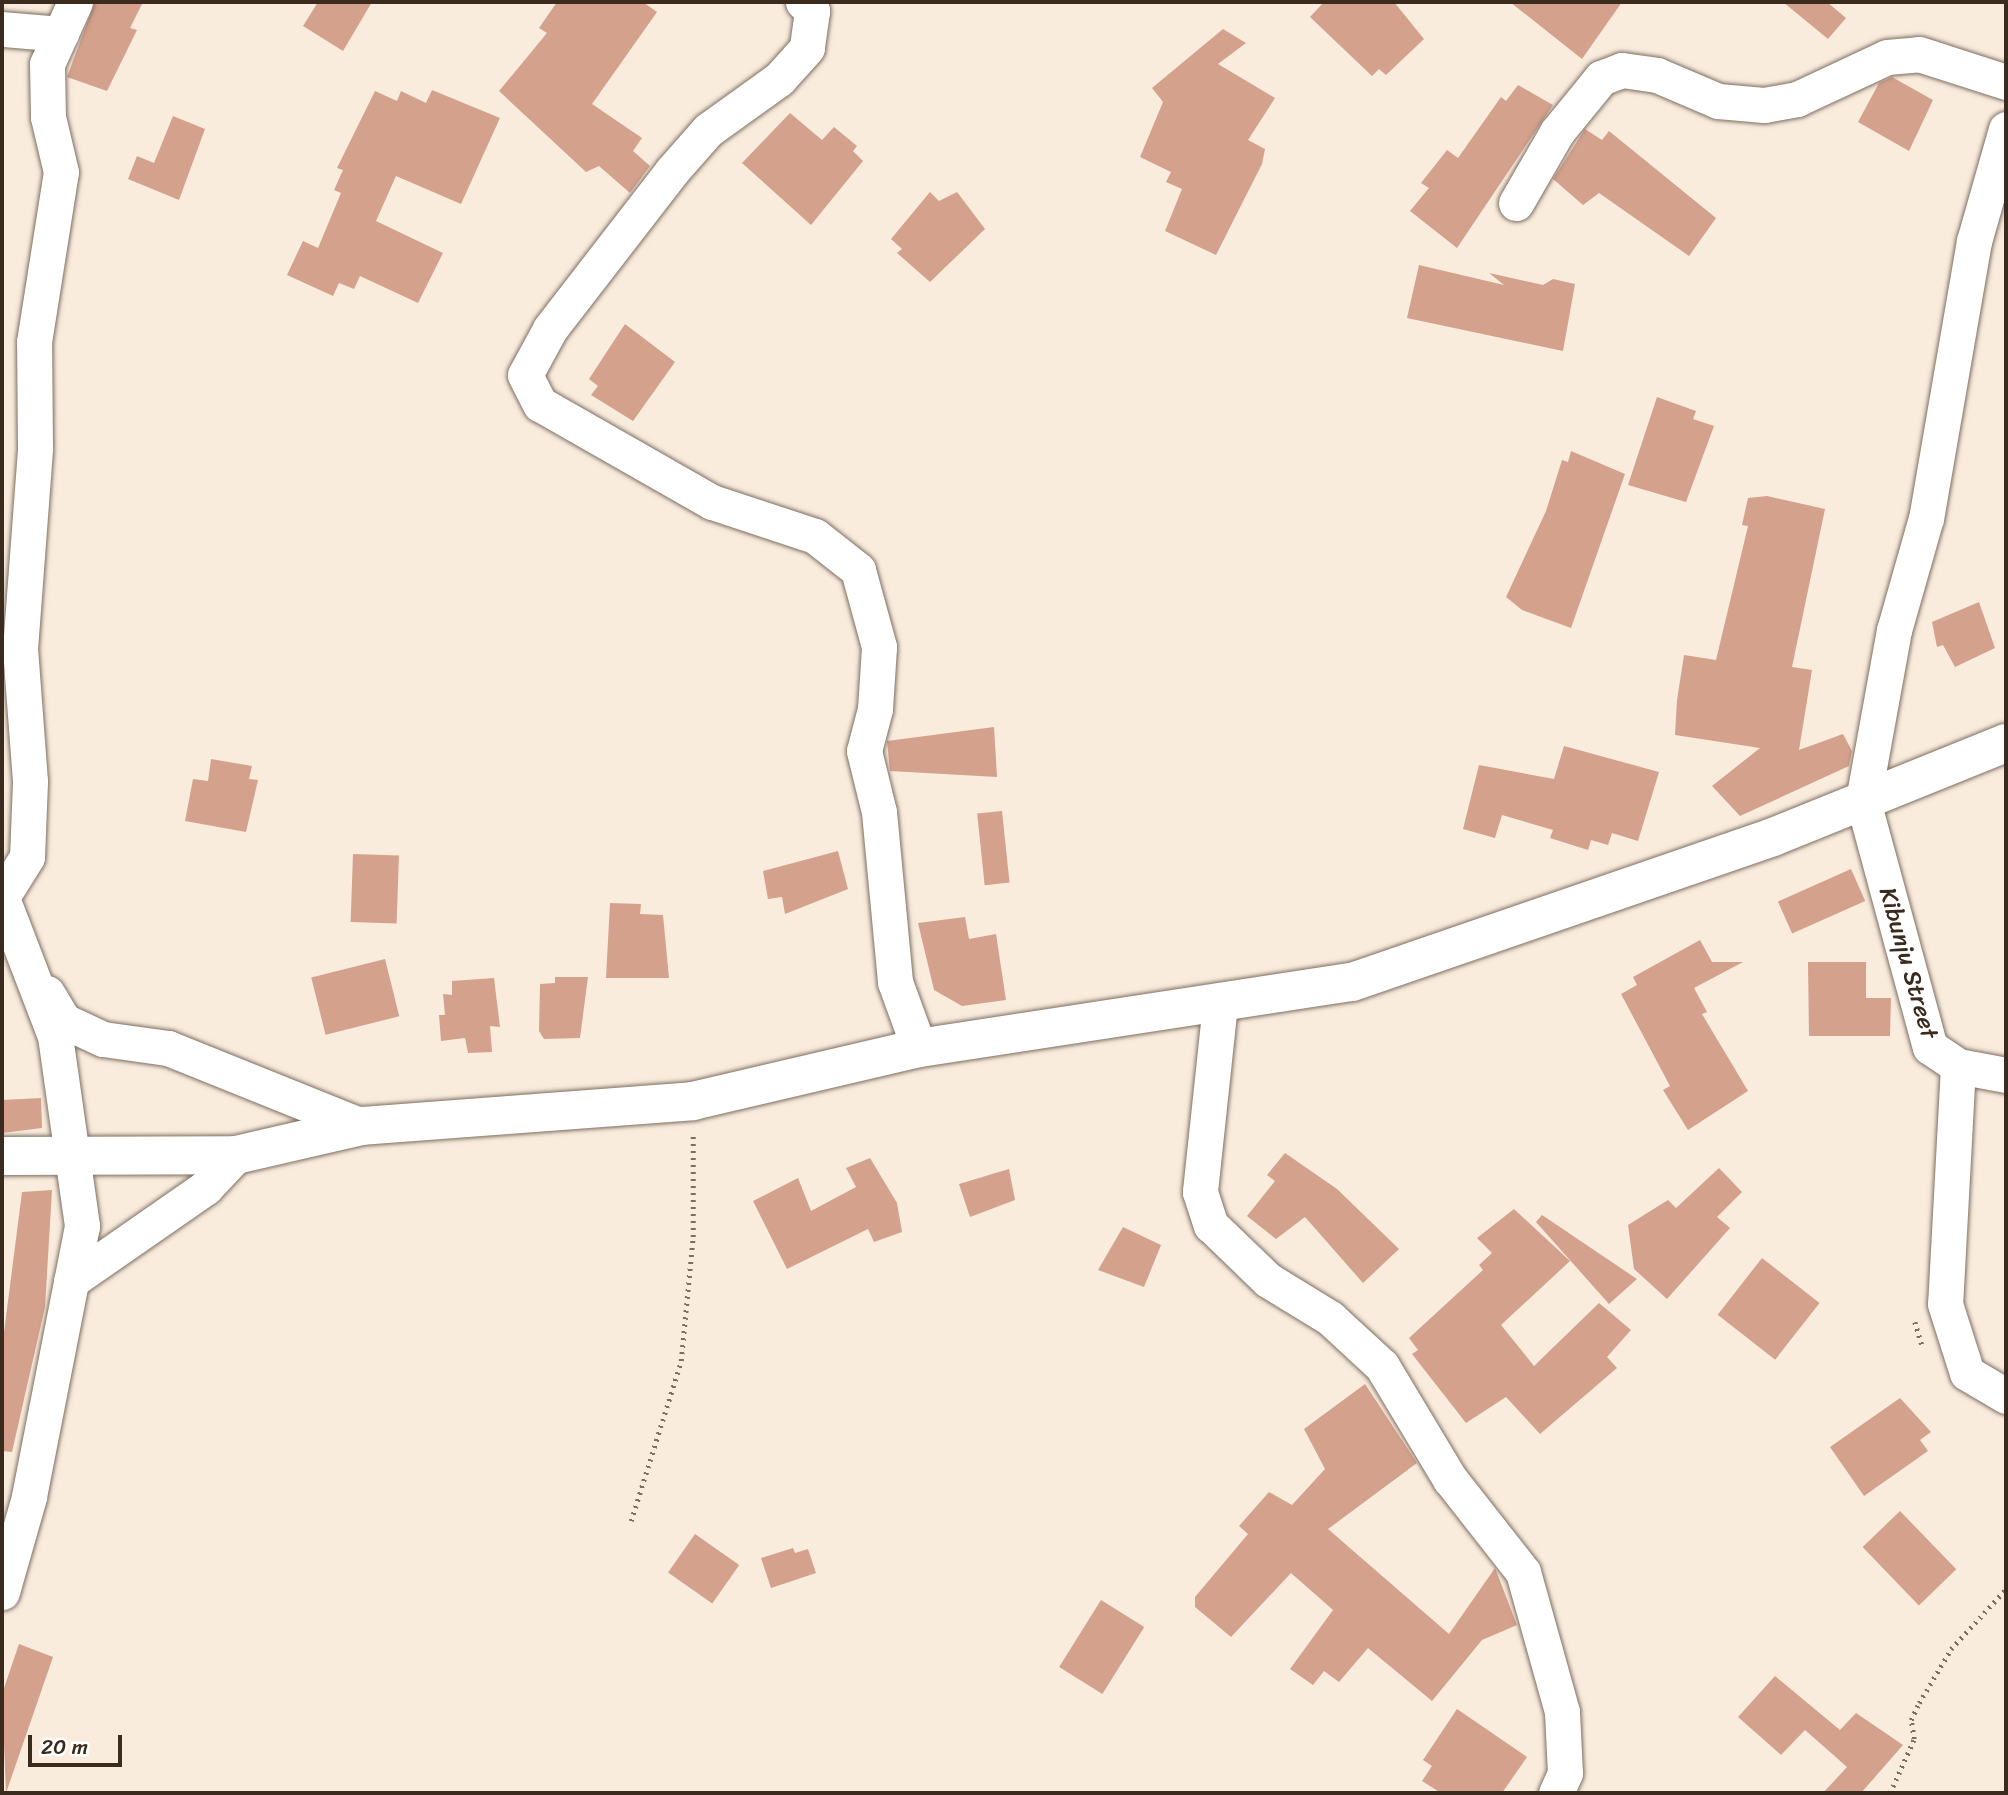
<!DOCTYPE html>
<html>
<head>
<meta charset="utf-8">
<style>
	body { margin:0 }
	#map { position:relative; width:2008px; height:1795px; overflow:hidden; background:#f9ecdd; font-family:Sriracha,sans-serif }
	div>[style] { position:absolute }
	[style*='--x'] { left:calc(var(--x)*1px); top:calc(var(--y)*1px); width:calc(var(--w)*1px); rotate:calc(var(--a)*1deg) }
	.building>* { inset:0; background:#d4a18c; transform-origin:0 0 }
	.path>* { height:4.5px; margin-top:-2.25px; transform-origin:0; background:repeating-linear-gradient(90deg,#7e6e61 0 2px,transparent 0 7px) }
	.roads { filter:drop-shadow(0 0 2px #7e6e61) drop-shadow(0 0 2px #7e6e61) }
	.minor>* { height:35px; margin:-17.5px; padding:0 17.5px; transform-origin:17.5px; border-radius:17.5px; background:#fff }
	.tertiary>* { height:38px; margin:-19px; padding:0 19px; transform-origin:19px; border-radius:19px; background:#fff }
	span { translate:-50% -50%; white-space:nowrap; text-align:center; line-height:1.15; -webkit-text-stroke:6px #fff; paint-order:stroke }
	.street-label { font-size:24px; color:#3b2a1e }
	.frame { position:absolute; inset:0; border:4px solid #3b2a1e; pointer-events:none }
	.scale { position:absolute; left:28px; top:1735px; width:94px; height:32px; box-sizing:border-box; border:4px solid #3b2a1e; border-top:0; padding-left:9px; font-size:21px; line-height:24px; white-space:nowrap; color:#3b2a1e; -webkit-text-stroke:5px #fff; paint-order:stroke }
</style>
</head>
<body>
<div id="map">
	<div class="building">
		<div style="clip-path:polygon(95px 2px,143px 2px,130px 28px,137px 30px,107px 91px,67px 77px)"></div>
		<div style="clip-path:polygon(318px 2px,372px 2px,343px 51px,303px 26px)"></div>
		<div style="clip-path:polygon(557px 2px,643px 2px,657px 12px,592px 104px,642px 138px,633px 151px,650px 166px,630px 193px,599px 166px,586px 172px,499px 91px,547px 33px,539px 28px)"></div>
		<div style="clip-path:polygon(1324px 2px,1394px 2px,1424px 39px,1386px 75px,1379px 69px,1372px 76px,1310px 17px)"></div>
		<div style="clip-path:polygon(1510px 2px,1622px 2px,1582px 59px)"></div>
		<div style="clip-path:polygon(1783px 2px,1827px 2px,1846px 18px,1828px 39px)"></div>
		<div style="clip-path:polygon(1223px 29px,1246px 43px,1218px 64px,1275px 98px,1248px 140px,1265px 149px,1262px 164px,1216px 255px,1165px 231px,1182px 189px,1166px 182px,1171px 172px,1140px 157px,1163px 102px,1152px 88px)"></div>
		<div style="clip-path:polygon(1892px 77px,1933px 100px,1909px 151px,1858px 122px,1879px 83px)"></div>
		<div style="clip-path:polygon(1518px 85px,1553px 105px,1457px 248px,1410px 211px,1429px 188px,1421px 183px,1447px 150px,1458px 158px,1501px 97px,1506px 101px)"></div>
		<div style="clip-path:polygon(432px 90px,500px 118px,461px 204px,396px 176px,376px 221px,443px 253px,418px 303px,360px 276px,354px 289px,339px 283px,333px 296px,287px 275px,303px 241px,318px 248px,341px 193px,334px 190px,343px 170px,337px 168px,375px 91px,397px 101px,401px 91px,426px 103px)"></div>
		<div style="clip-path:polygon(790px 113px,822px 140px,834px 127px,857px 146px,853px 151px,863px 161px,811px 225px,742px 163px)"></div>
		<div style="clip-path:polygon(173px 116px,205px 129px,179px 200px,128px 179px,137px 156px,154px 163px)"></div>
		<div style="clip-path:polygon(1585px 129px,1602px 140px,1609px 131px,1716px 218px,1689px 256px,1599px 193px,1583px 205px,1553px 179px)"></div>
		<div style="clip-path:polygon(930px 192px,939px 201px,957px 192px,985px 229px,930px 282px,897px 253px,902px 249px,891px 239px)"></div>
		<div style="clip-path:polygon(1419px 265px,1504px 285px,1489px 273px,1543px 285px,1553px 279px,1575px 284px,1563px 351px,1407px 318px)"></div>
		<div style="clip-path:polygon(625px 324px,675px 362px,633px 421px,591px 395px,598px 386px,589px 379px)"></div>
		<div style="clip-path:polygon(1657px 397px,1696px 411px,1693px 419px,1714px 426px,1686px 502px,1628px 485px)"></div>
		<div style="clip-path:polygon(1571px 451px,1625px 474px,1571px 628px,1522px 610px,1506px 597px,1546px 511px,1562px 460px,1568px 462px)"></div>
		<div style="clip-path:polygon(1767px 496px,1825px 509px,1792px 667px,1812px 670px,1799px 750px,1843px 734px,1852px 751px,1849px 766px,1740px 816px,1712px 786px,1760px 748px,1675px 735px,1677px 700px,1684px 655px,1716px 660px,1748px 526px,1742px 525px,1748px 498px)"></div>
		<div style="clip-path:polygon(1979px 602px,1995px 648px,1955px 667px,1943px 645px,1937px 647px,1932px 622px)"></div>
		<div style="clip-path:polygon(994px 727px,997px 777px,890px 771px,887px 741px)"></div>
		<div style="clip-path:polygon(1564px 746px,1659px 772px,1638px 841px,1612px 833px,1608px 845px,1591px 840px,1588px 850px,1550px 838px,1553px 830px,1502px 815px,1495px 838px,1463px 829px,1479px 765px,1554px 779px)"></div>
		<div style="clip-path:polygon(211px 759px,252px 766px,249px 779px,258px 780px,246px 832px,185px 821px,193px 779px,208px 781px)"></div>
		<div style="left:1002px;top:811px;width:72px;height:25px;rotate:84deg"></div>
		<div style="clip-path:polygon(838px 851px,848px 889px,785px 914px,782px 897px,768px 899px,763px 871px)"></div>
		<div style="left:353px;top:854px;width:46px;height:68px;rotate:2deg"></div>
		<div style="left:1851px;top:869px;width:35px;height:80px;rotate:66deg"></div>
		<div style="clip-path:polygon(610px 903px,641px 904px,640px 914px,663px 915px,669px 978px,606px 978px)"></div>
		<div style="clip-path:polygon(965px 917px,969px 939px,996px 934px,1006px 1000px,962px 1006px,934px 990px,918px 923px)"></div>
		<div style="clip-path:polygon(1700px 940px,1712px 962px,1743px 962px,1694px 988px,1707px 1012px,1702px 1014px,1748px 1091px,1688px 1130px,1663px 1090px,1670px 1086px,1621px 994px,1637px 985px,1633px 977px)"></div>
		<div style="left:385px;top:959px;width:59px;height:76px;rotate:76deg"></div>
		<div style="clip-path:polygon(1808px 962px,1866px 962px,1866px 998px,1891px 998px,1890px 1036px,1809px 1036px)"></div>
		<div style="clip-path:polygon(555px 977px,588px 977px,580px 1038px,544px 1039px,539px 1031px,540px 984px,555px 983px)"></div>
		<div style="clip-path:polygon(494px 978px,500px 1027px,490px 1026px,492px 1052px,468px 1053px,465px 1038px,441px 1041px,439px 1015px,445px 1015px,443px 994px,452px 995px,452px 981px)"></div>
		<div style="clip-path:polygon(41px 1098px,42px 1128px,2px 1133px,2px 1100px)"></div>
		<div style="clip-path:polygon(1285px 1153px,1337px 1189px,1399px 1249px,1363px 1283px,1305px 1217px,1276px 1239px,1247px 1216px,1275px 1181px,1267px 1175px)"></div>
		<div style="clip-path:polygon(870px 1158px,897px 1203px,902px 1232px,874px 1242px,868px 1229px,787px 1269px,753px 1201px,798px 1178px,811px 1211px,856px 1187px,846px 1168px)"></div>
		<div style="clip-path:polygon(1719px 1168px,1742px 1192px,1717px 1217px,1730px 1228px,1667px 1299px,1634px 1269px,1628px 1225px,1668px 1200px,1676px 1208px)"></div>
		<div style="clip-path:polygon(1009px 1169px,1015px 1200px,970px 1217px,959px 1184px)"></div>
		<div style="clip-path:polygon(52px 1190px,45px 1307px,12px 1452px,2px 1451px,2px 1348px,22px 1192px)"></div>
		<div style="clip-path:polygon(1514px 1209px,1570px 1261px,1501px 1325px,1534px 1366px,1599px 1303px,1631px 1330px,1607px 1357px,1617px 1368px,1540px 1434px,1506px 1397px,1466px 1423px,1412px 1354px,1418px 1350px,1409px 1338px,1483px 1270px,1479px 1265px,1492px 1253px,1477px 1238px)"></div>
		<div style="clip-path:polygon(1542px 1215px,1637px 1279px,1609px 1304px,1536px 1222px)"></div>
		<div style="clip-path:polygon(1123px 1227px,1161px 1245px,1144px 1287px,1098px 1270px)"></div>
		<div style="left:1762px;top:1258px;width:73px;height:72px;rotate:38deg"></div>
		<div style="clip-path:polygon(1365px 1384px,1417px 1463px,1328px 1529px,1449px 1634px,1495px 1568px,1517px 1625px,1482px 1640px,1432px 1701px,1368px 1648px,1339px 1682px,1324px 1671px,1313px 1685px,1290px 1669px,1333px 1610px,1291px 1573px,1231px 1637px,1195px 1607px,1195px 1597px,1248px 1534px,1239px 1526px,1269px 1492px,1292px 1505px,1325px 1469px,1304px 1429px)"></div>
		<div style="clip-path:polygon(1900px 1398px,1931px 1432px,1920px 1440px,1928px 1451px,1864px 1496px,1830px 1447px)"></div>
		<div style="left:1900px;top:1511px;width:81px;height:52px;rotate:46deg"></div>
		<div style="left:695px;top:1534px;width:54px;height:47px;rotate:35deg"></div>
		<div style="clip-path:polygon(793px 1548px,795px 1553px,808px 1549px,816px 1573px,771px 1588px,761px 1558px)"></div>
		<div style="left:1101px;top:1600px;width:51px;height:79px;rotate:32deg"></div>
		<div style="clip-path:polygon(19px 1644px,53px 1657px,6px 1793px,2px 1694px)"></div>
		<div style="clip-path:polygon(1775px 1676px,1840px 1730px,1856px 1713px,1903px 1745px,1861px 1793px,1823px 1793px,1847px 1767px,1805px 1730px,1781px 1755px,1738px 1717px)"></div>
		<div style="clip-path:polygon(1457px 1709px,1527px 1757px,1502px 1793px,1441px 1793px,1422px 1781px,1432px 1766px,1423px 1760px)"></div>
	</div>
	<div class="path">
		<div style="--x:1915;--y:1322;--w:27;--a:73"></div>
		<div style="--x:631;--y:1521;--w:168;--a:-72.6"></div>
		<div style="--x:681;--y:1361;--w:125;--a:-84.5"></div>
		<div style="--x:693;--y:1237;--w:103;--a:-90"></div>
		<div style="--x:1890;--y:1793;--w:59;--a:-66"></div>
		<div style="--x:1914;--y:1739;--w:19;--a:-99"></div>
		<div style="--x:1911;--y:1720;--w:19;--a:-65"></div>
		<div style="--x:1919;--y:1703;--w:63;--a:-59.3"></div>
		<div style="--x:1951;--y:1649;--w:81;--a:-47.5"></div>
	</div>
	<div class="roads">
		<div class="minor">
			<div style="--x:803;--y:2;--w:13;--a:45"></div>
			<div style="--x:812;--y:11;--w:37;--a:98"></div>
			<div style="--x:807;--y:48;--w:42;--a:132.1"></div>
			<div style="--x:779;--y:79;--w:87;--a:144.3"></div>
			<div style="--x:708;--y:130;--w:55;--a:131.3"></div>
			<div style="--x:672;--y:171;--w:200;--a:127.7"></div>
			<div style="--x:550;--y:329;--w:52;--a:118.5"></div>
			<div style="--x:525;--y:375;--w:33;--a:63"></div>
			<div style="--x:540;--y:404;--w:198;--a:29.7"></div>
			<div style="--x:712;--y:502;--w:108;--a:18.3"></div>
			<div style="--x:815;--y:536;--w:55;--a:38.3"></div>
			<div style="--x:858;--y:570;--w:80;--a:74.7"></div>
			<div style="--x:879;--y:647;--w:62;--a:93.7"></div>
			<div style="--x:875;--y:709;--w:43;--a:104.7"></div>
			<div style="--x:864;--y:751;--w:63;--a:76.2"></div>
			<div style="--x:879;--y:812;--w:171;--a:84.6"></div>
			<div style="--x:895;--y:982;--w:70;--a:70"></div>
			<div style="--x:2;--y:29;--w:59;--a:4.8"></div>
			<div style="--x:2006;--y:129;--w:116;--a:105.9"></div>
			<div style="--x:1974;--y:241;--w:281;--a:99.8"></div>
			<div style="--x:1926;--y:518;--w:116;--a:105.9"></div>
			<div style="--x:1894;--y:630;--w:174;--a:100.3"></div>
			<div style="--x:1863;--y:801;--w:255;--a:74.8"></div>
			<div style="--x:1930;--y:1047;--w:34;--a:34"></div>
			<div style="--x:1958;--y:1066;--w:49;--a:10.6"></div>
			<div style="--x:1516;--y:203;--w:82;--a:-60"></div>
			<div style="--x:1557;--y:132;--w:70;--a:-50.8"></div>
			<div style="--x:1601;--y:78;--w:22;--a:-21"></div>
			<div style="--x:1622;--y:70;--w:35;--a:8"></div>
			<div style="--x:1657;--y:75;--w:66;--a:23.1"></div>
			<div style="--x:1718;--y:101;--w:46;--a:5"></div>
			<div style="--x:1764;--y:105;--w:34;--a:-10"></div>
			<div style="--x:1797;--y:99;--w:99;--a:-25"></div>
			<div style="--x:1887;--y:57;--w:32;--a:-5"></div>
			<div style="--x:1919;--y:54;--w:91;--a:17.8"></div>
			<div style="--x:2;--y:897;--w:47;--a:-58"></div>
			<div style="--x:27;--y:857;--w:76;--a:-87.7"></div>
			<div style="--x:30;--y:781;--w:132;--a:-94.3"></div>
			<div style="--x:20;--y:649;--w:202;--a:-85.7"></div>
			<div style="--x:35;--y:448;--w:106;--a:-90.5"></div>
			<div style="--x:34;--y:342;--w:172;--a:-81"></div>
			<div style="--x:61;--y:172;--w:57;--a:-103.3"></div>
			<div style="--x:48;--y:117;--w:53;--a:-91.1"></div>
			<div style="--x:47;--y:64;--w:68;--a:-65.7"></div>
			<div style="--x:2;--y:898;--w:148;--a:69"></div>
			<div style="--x:55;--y:1036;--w:192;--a:81.9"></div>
			<div style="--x:82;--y:1226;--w:276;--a:101.1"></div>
			<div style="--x:29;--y:1497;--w:99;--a:105.9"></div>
			<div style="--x:47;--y:993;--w:33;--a:59"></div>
			<div style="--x:64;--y:1021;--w:43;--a:24.8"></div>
			<div style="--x:103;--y:1039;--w:66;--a:7.9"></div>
			<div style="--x:168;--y:1048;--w:209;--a:21.9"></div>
			<div style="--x:1220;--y:1004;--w:189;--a:96.1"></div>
			<div style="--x:1200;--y:1192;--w:35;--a:72"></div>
			<div style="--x:1211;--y:1225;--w:79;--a:44"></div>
			<div style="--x:1268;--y:1280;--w:73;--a:31.5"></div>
			<div style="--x:1330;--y:1318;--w:71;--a:42.7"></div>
			<div style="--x:1382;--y:1366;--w:132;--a:59"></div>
			<div style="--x:1450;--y:1479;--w:118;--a:51.9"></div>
			<div style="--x:1523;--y:1572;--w:145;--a:74.4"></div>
			<div style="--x:1562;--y:1712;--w:61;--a:87.2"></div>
			<div style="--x:1565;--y:1773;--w:22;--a:114"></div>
			<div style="--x:1958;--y:1066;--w:238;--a:93.1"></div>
			<div style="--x:1945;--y:1304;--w:72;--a:72.3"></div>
			<div style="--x:1967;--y:1373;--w:45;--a:30.5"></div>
			<div style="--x:71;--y:1281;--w:165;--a:-34.8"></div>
			<div style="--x:206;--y:1187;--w:44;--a:-46.8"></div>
		</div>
		<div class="tertiary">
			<div style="--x:2;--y:1156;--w:234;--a:-0.2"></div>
			<div style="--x:236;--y:1155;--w:129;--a:-13"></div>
			<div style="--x:362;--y:1126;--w:332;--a:-4.3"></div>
			<div style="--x:693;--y:1101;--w:232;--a:-13.2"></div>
			<div style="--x:919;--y:1048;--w:438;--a:-8.7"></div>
			<div style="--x:1352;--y:982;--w:445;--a:-19"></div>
			<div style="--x:1773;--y:837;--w:251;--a:-22"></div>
		</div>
	</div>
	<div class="street-label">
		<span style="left:1908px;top:963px;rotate:74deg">Kibunju Street</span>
	</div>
	<div class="frame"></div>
	<div class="scale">20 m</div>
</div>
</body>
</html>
